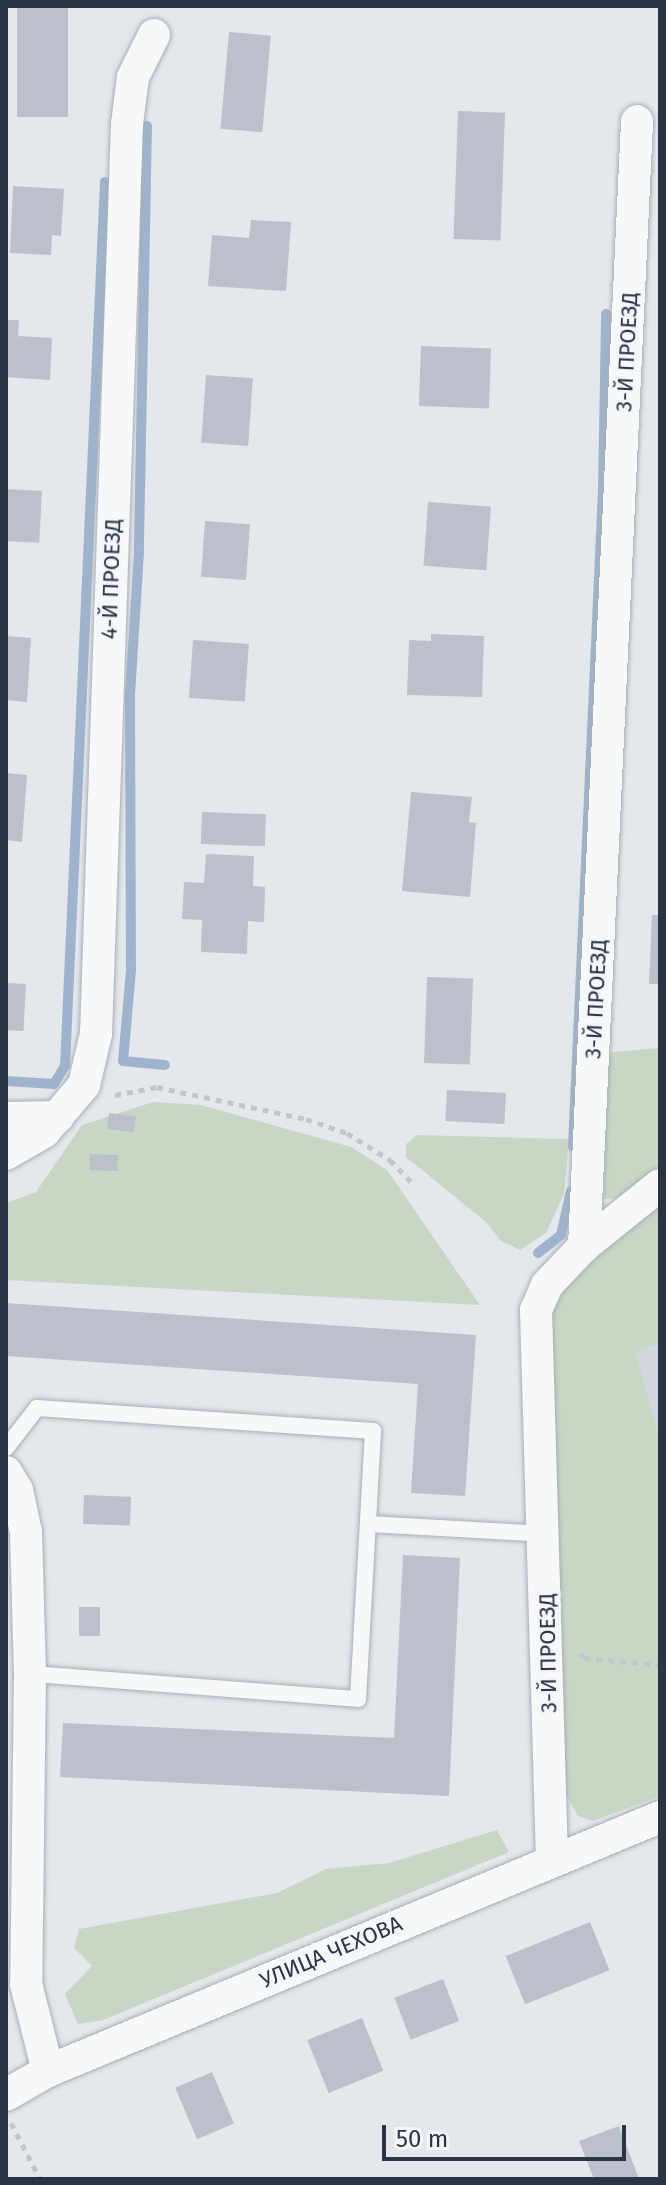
<!DOCTYPE html>
<html>
<head>
<meta charset="utf-8">
<style>
	body { margin:0 }
	#map { position:relative; width:666px; height:2185px; overflow:hidden; background:#e4e7ec; font-family:"Fira Sans",sans-serif }
	div>[style] { position:absolute }
	[style*='--x'] { left:calc(var(--x)*1px); top:calc(var(--y)*1px); width:calc(var(--w)*1px); rotate:calc(var(--a)*1deg) }
	.built>* { inset:0; background:#d2d6de }
	.green>* { inset:0; background:#c9d6c5 }
	.stream>* { height:10px; margin:-5px; padding:0 5px; transform-origin:5px; border-radius:5px; background:#9fb4cc }
	.building>* { inset:0; background:#bbc0ca; transform-origin:0 0 }
	.path>* { height:5px; margin-top:-2.5px; transform-origin:0; background:repeating-linear-gradient(90deg,#c2c5cb 0 6px,transparent 0 12px) }
	.roads { filter:drop-shadow(0 0 2px #a9aeb7) drop-shadow(0 0 2px #a9aeb7) }
	.service>* { height:16px; margin:-8px; padding:0 8px; transform-origin:8px; border-radius:8px; background:#f7f8fa }
	.minor>* { height:32px; margin:-16px; padding:0 16px; transform-origin:16px; border-radius:16px; background:#f7f8fa }
	span { translate:-50% -50%; white-space:nowrap; text-align:center; line-height:1.15; -webkit-text-stroke:6px #f4f6f9; paint-order:stroke }
	.street-label { font-size:22px; color:#2b3445 }
	.frame { position:absolute; inset:0; border:8px solid #2b3445; pointer-events:none }
	.scale { position:absolute; left:382px; top:2125px; width:244px; height:36px; box-sizing:border-box; border:4px solid #2b3445; border-top:0; padding-left:10px; font-size:24px; line-height:28px; white-space:nowrap; color:#2b3445; -webkit-text-stroke:6px #f4f6f9; paint-order:stroke }
</style>
</head>
<body>
<div id="map">
	<div class="built">
		<div style="clip-path:polygon(660px 1343px,660px 1440px,636px 1353px)"></div>
	</div>
	<div class="green">
		<div style="clip-path:polygon(660px 1048px,660px 1166px,620px 1198px,604px 1199px,603px 1061px,613px 1052px)"></div>
		<div style="clip-path:polygon(153px 1102px,201px 1105px,351px 1147px,387px 1170px,480px 1305px,6px 1280px,6px 1203px,36px 1192px,82px 1125px)"></div>
		<div style="clip-path:polygon(417px 1135px,569px 1139px,564px 1194px,546px 1233px,520px 1250px,501px 1241px,486px 1222px,406px 1157px,406px 1144px)"></div>
		<div style="clip-path:polygon(660px 1201px,660px 1343px,636px 1353px,660px 1440px,660px 1796px,593px 1821px,578px 1816px,566px 1794px,552px 1315px,568px 1280px)"></div>
		<div style="clip-path:polygon(497px 1830px,509px 1852px,103px 2020px,78px 2024px,65px 1994px,92px 1966px,74px 1948px,79px 1929px,277px 1893px,326px 1869px,389px 1863px)"></div>
	</div>
	<div class="stream">
		<div style="--x:147;--y:126;--w:426;--a:91.1"></div>
		<div style="--x:139;--y:552;--w:142;--a:93.6"></div>
		<div style="--x:130;--y:694;--w:276;--a:89.8"></div>
		<div style="--x:131;--y:970;--w:91;--a:95"></div>
		<div style="--x:123;--y:1061;--w:42;--a:5.4"></div>
		<div style="--x:6;--y:1081;--w:48;--a:3.6"></div>
		<div style="--x:54;--y:1084;--w:21;--a:-59"></div>
		<div style="--x:65;--y:1066;--w:885;--a:-87.41"></div>
		<div style="--x:573;--y:1147;--w:656;--a:-87.38"></div>
		<div style="--x:603;--y:492;--w:178;--a:-89"></div>
		<div style="--x:538;--y:1253;--w:29;--a:-38"></div>
		<div style="--x:561;--y:1235;--w:45;--a:-77.2"></div>
	</div>
	<div class="building">
		<div style="left:17px;top:6px;width:51px;height:111px"></div>
		<div style="left:229px;top:32px;width:42px;height:97px;rotate:5deg"></div>
		<div style="left:458px;top:111px;width:47px;height:128px;rotate:2deg"></div>
		<div style="clip-path:polygon(13px 186px,64px 189px,61px 236px,52px 235px,51px 255px,10px 253px)"></div>
		<div style="clip-path:polygon(251px 220px,291px 222px,286px 291px,208px 286px,212px 235px,249px 238px)"></div>
		<div style="clip-path:polygon(6px 320px,19px 320px,18px 336px,52px 338px,50px 380px,6px 377px)"></div>
		<div style="left:421px;top:346px;width:70px;height:60px;rotate:2deg"></div>
		<div style="left:206px;top:375px;width:47px;height:68px;rotate:4deg"></div>
		<div style="left:6px;top:489px;width:36px;height:52px;rotate:3deg"></div>
		<div style="left:428px;top:502px;width:63px;height:64px;rotate:4deg"></div>
		<div style="left:205px;top:521px;width:45px;height:56px;rotate:4deg"></div>
		<div style="clip-path:polygon(431px 634px,484px 636px,482px 697px,407px 695px,409px 640px,431px 641px)"></div>
		<div style="clip-path:polygon(6px 636px,31px 638px,27px 702px,6px 700px)"></div>
		<div style="left:193px;top:640px;width:56px;height:58px;rotate:4deg"></div>
		<div style="clip-path:polygon(6px 773px,27px 775px,22px 842px,6px 840px)"></div>
		<div style="clip-path:polygon(411px 792px,472px 797px,469px 822px,476px 823px,470px 897px,402px 891px)"></div>
		<div style="left:202px;top:812px;width:64px;height:32px;rotate:2deg"></div>
		<div style="clip-path:polygon(206px 854px,254px 856px,253px 886px,265px 887px,264px 922px,248px 921px,247px 954px,201px 952px,202px 920px,182px 919px,184px 882px,204px 883px)"></div>
		<div style="clip-path:polygon(652px 915px,660px 915px,660px 984px,649px 984px)"></div>
		<div style="left:427px;top:977px;width:46px;height:86px;rotate:2deg"></div>
		<div style="left:6px;top:983px;width:20px;height:47px;rotate:3deg"></div>
		<div style="left:447px;top:1090px;width:59px;height:31px;rotate:3deg"></div>
		<div style="left:109px;top:1113px;width:27px;height:16px;rotate:8deg"></div>
		<div style="left:90px;top:1154px;width:28px;height:16px;rotate:2deg"></div>
		<div style="clip-path:polygon(6px 1303px,476px 1335px,465px 1496px,411px 1493px,418px 1384px,6px 1356px)"></div>
		<div style="left:84px;top:1495px;width:47px;height:29px;rotate:2deg"></div>
		<div style="clip-path:polygon(403px 1555px,460px 1558px,449px 1796px,60px 1777px,63px 1723px,394px 1738px)"></div>
		<div style="left:79px;top:1607px;width:21px;height:29px"></div>
		<div style="left:590px;top:1922px;width:52px;height:91px;rotate:68deg"></div>
		<div style="left:443px;top:1979px;width:45px;height:52px;rotate:69deg"></div>
		<div style="left:362px;top:2018px;width:57px;height:59px;rotate:68deg"></div>
		<div style="left:212px;top:2072px;width:56px;height:40px;rotate:67deg"></div>
		<div style="clip-path:polygon(619px 2126px,639px 2179px,594px 2179px,579px 2141px)"></div>
	</div>
	<div class="path">
		<div style="--x:115;--y:1095;--w:43;--a:-10.8"></div>
		<div style="--x:157;--y:1087;--w:152;--a:12.1"></div>
		<div style="--x:306;--y:1119;--w:43;--a:18.9"></div>
		<div style="--x:347;--y:1133;--w:51;--a:32.1"></div>
		<div style="--x:390;--y:1160;--w:33;--a:46"></div>
		<div style="--x:580;--y:1653;--w:6;--a:51"></div>
		<div style="--x:584;--y:1658;--w:76;--a:5.3"></div>
		<div style="--x:11;--y:2123;--w:63;--a:62.6"></div>
	</div>
	<div class="roads">
		<div class="service">
			<div style="--x:6;--y:1448;--w:51;--a:-52.2"></div>
			<div style="--x:37;--y:1408;--w:337;--a:3.9"></div>
			<div style="--x:373;--y:1431;--w:268;--a:93.2"></div>
			<div style="--x:358;--y:1699;--w:329;--a:-175.6"></div>
			<div style="--x:368;--y:1524;--w:178;--a:3.2"></div>
		</div>
		<div class="minor">
			<div style="--x:6;--y:1118;--w:52;--a:-1.1"></div>
			<div style="--x:6;--y:1154;--w:44;--a:-30.1"></div>
			<div style="--x:44;--y:1132;--w:62;--a:-49.6"></div>
			<div style="--x:84;--y:1085;--w:52;--a:-76.8"></div>
			<div style="--x:96;--y:1034;--w:911;--a:-88.05"></div>
			<div style="--x:127;--y:124;--w:47;--a:-82.7"></div>
			<div style="--x:133;--y:77;--w:47;--a:-63.4"></div>
			<div style="--x:584;--y:1246;--w:97;--a:-38.8"></div>
			<div style="--x:6;--y:1472;--w:21;--a:59"></div>
			<div style="--x:17;--y:1490;--w:43;--a:77.9"></div>
			<div style="--x:26;--y:1532;--w:142;--a:88.4"></div>
			<div style="--x:30;--y:1674;--w:310;--a:90.7"></div>
			<div style="--x:26;--y:1984;--w:90;--a:75.8"></div>
			<div style="--x:552;--y:1860;--w:550;--a:-91.67"></div>
			<div style="--x:536;--y:1310;--w:27;--a:-66"></div>
			<div style="--x:547;--y:1285;--w:54;--a:-46.5"></div>
			<div style="--x:584;--y:1246;--w:1126;--a:-87.3"></div>
			<div style="--x:6;--y:2095;--w:48;--a:-29.7"></div>
			<div style="--x:48;--y:2071;--w:663;--a:-22.54"></div>
		</div>
	</div>
	<div class="street-label">
		<span style="left:627px;top:352px;rotate:-87deg">3-Й ПРОЕЗД</span>
		<span style="left:111px;top:579px;rotate:-88deg">4-Й ПРОЕЗД</span>
		<span style="left:596px;top:999px;rotate:-87deg">3-Й ПРОЕЗД</span>
		<span style="left:548px;top:1653px;rotate:-91deg">3-Й ПРОЕЗД</span>
		<span style="left:331px;top:1952px;rotate:-23deg">УЛИЦА ЧЕХОВА</span>
	</div>
	<div class="frame"></div>
	<div class="scale">50 m</div>
</div>
</body>
</html>
